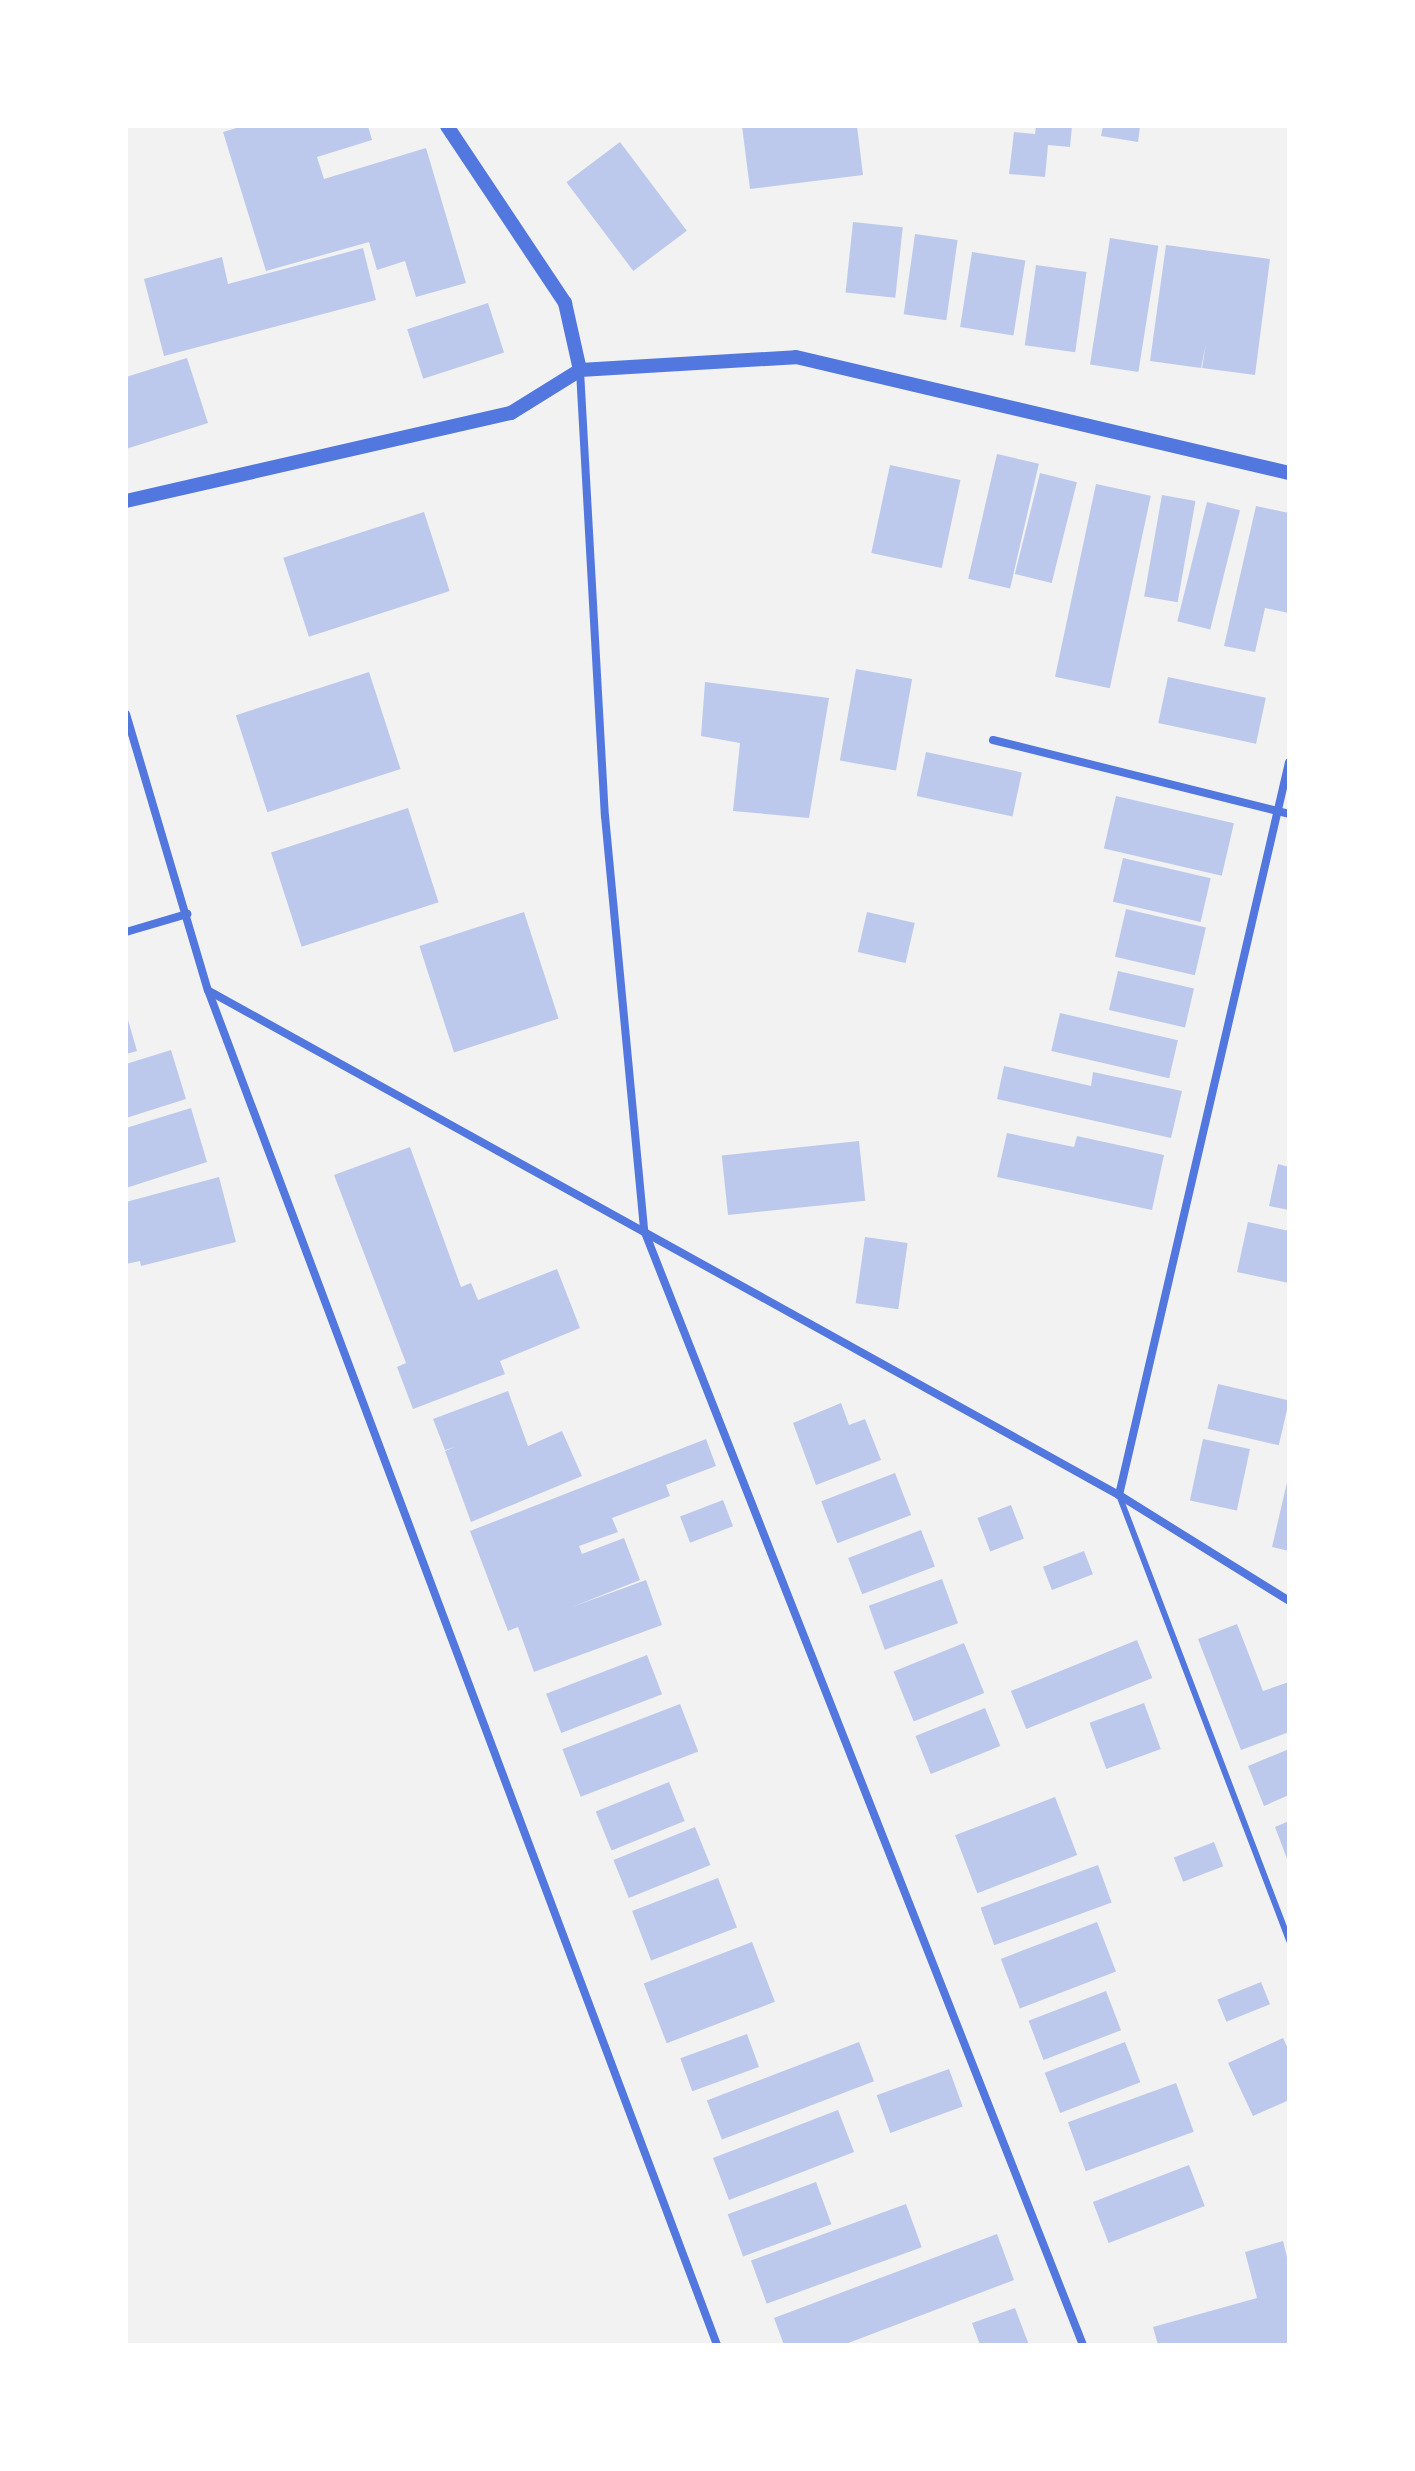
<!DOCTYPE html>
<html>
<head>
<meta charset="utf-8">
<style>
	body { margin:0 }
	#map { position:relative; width:1415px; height:2471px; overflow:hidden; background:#f2f2f2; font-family:"Fira Sans",sans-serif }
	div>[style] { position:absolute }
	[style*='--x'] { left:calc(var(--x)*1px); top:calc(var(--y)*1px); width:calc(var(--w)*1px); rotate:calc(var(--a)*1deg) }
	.building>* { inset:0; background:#bdc9ec; transform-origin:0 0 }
	.service>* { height:6px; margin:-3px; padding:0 3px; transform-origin:3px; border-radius:3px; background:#5277de }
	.minor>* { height:8px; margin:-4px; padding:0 4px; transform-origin:4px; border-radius:4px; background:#5277de }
	.tertiary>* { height:14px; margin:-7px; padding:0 7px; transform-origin:7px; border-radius:7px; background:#5277de }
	span { translate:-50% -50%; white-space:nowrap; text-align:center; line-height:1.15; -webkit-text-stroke:8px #fff; paint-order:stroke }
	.frame { position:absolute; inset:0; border:128px solid #fff; pointer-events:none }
</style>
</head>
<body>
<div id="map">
	<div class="building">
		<div style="clip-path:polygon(243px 126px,368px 126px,372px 140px,317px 157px,324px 179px,426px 148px,466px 283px,416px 297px,405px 261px,377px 270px,369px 242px,266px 271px,223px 132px)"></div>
		<div style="clip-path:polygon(742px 126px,857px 126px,863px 175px,750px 189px)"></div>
		<div style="clip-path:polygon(1036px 126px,1072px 126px,1070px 147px,1048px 145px,1045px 177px,1009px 174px,1014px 132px,1035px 134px)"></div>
		<div style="clip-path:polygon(1103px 126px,1140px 126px,1138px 142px,1101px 136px)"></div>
		<div style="left:620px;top:142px;width:111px;height:67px;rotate:53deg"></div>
		<div style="left:853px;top:222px;width:50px;height:71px;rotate:6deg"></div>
		<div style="left:915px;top:234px;width:43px;height:81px;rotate:8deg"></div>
		<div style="left:1110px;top:238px;width:49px;height:128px;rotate:9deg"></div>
		<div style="clip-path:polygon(1166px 245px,1270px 259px,1255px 375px,1202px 368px,1206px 344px,1201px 368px,1150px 361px)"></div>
		<div style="clip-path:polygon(363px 248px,376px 300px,164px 356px,144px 279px,222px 257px,228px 284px)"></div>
		<div style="left:972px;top:252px;width:54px;height:76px;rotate:9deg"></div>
		<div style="left:1036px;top:265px;width:51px;height:81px;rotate:8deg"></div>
		<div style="left:488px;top:303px;width:52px;height:85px;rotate:72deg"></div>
		<div style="clip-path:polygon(187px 358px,208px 423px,126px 449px,126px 377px)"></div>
		<div style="left:997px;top:454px;width:43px;height:128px;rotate:13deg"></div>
		<div style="left:890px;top:465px;width:72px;height:90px;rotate:12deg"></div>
		<div style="left:1040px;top:473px;width:38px;height:104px;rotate:14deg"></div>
		<div style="left:1096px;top:484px;width:56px;height:197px;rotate:12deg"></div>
		<div style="left:1162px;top:495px;width:34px;height:103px;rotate:10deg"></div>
		<div style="left:1207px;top:502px;width:34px;height:123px;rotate:14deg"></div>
		<div style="clip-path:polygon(1256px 506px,1289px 513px,1289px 613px,1265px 608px,1255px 652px,1224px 646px)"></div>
		<div style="left:424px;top:512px;width:83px;height:148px;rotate:72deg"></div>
		<div style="left:856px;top:669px;width:57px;height:93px;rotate:10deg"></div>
		<div style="left:369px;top:672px;width:102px;height:140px;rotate:72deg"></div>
		<div style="left:1168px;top:677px;width:100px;height:47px;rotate:12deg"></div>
		<div style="clip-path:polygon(705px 682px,829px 698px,809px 818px,733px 811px,740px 743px,701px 736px)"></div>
		<div style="left:926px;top:752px;width:98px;height:45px;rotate:12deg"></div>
		<div style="left:1116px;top:796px;width:121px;height:54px;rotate:13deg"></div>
		<div style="left:408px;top:808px;width:99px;height:144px;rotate:72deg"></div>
		<div style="left:1123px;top:858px;width:90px;height:45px;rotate:13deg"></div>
		<div style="left:1126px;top:909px;width:82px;height:49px;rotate:13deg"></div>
		<div style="left:524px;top:912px;width:112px;height:110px;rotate:72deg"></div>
		<div style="left:867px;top:912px;width:49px;height:41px;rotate:13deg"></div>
		<div style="left:1118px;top:971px;width:78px;height:40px;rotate:13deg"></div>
		<div style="clip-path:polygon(126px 1013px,137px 1051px,126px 1054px)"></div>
		<div style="left:1060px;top:1013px;width:121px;height:39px;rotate:13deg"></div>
		<div style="clip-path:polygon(171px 1050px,186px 1099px,126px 1118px,126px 1064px)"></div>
		<div style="clip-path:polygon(1004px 1066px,1091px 1086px,1093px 1072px,1182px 1091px,1171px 1138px,997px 1099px)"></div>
		<div style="clip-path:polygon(191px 1108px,207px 1162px,126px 1188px,126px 1128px)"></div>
		<div style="clip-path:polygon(1007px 1133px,1074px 1147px,1077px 1136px,1164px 1155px,1152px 1210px,997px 1177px)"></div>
		<div style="left:859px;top:1141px;width:60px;height:138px;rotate:84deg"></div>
		<div style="clip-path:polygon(410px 1147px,461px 1287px,471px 1283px,478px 1300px,557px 1269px,580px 1328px,500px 1361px,505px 1374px,413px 1409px,397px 1367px,406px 1363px,334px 1175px)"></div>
		<div style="clip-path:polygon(1278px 1164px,1289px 1167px,1289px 1210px,1269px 1206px)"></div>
		<div style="clip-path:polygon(219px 1177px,236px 1242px,141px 1266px,140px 1261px,126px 1264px,126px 1202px)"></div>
		<div style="clip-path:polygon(1248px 1222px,1289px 1231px,1289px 1283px,1237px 1272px)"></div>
		<div style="left:865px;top:1237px;width:43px;height:67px;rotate:8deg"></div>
		<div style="left:1218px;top:1384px;width:73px;height:46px;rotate:13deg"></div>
		<div style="clip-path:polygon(508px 1391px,528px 1446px,562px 1431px,582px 1476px,471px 1522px,445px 1451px,455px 1447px,445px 1450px,433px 1419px)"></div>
		<div style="clip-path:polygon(841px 1403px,849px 1425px,865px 1419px,881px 1460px,816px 1485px,793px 1423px)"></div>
		<div style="clip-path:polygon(706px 1439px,716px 1466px,666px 1485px,670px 1496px,612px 1518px,618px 1532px,579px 1546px,582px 1554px,624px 1538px,640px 1580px,572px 1607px,646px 1580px,662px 1625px,534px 1672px,518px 1627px,508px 1631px,470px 1531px)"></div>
		<div style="left:1203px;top:1439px;width:48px;height:63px;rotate:12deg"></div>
		<div style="left:895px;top:1473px;width:45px;height:79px;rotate:69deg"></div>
		<div style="clip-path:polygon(1288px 1478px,1289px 1479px,1289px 1551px,1272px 1547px)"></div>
		<div style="left:723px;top:1500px;width:28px;height:46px;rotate:69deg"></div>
		<div style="left:1011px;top:1505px;width:36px;height:36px;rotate:69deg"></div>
		<div style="left:921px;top:1530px;width:39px;height:78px;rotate:69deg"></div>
		<div style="left:1084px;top:1551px;width:25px;height:44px;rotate:69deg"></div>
		<div style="left:942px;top:1579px;width:47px;height:78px;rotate:70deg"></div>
		<div style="clip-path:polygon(1237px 1624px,1263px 1691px,1289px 1682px,1289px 1732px,1241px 1750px,1198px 1639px)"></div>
		<div style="left:1137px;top:1640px;width:41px;height:136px;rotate:68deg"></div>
		<div style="left:964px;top:1643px;width:54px;height:76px;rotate:68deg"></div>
		<div style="left:647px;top:1655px;width:42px;height:108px;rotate:69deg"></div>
		<div style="left:1144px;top:1703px;width:49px;height:58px;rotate:70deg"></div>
		<div style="left:680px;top:1704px;width:51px;height:126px;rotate:69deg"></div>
		<div style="left:985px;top:1708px;width:41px;height:75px;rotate:68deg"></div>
		<div style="clip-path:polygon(1289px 1749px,1289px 1795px,1264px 1806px,1248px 1766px)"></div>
		<div style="left:669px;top:1782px;width:42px;height:79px;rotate:68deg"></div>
		<div style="left:1055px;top:1797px;width:62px;height:107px;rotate:69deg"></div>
		<div style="clip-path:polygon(1289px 1821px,1289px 1864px,1275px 1827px)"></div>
		<div style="left:695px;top:1827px;width:41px;height:88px;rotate:68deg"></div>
		<div style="left:1214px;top:1842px;width:26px;height:43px;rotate:69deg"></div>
		<div style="left:1098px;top:1865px;width:40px;height:125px;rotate:70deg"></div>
		<div style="left:718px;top:1878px;width:53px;height:92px;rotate:69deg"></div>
		<div style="left:1097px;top:1922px;width:53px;height:103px;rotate:69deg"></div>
		<div style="left:752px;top:1942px;width:64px;height:116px;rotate:69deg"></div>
		<div style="left:1261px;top:1982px;width:24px;height:47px;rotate:68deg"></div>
		<div style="left:1106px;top:1991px;width:42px;height:83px;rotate:69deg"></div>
		<div style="left:747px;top:2034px;width:35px;height:71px;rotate:70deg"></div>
		<div style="clip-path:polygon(1283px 2038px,1289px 2051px,1289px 2100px,1253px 2116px,1228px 2063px)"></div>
		<div style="left:859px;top:2042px;width:42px;height:163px;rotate:69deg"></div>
		<div style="left:1125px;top:2042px;width:43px;height:86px;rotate:69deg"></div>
		<div style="left:949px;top:2069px;width:40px;height:77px;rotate:70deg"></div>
		<div style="left:1176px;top:2083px;width:52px;height:115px;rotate:70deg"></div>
		<div style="left:838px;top:2110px;width:45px;height:134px;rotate:69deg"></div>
		<div style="left:1189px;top:2165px;width:44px;height:103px;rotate:69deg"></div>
		<div style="left:816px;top:2182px;width:45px;height:94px;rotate:70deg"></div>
		<div style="left:906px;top:2204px;width:46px;height:165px;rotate:70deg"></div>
		<div style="clip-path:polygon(997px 2234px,1014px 2280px,843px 2345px,784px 2345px,774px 2318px)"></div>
		<div style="clip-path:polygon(1283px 2241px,1289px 2265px,1289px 2345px,1158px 2345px,1153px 2327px,1257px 2298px,1245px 2252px)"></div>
		<div style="clip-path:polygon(1015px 2308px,1029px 2345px,980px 2345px,972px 2323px)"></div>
	</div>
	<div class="service">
		<div style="--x:1119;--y:1495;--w:477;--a:69.1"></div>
	</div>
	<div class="minor">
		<div style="--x:580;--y:371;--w:446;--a:86.8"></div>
		<div style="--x:605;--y:816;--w:416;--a:84.6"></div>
		<div style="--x:644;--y:1230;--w:1198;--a:68.51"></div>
		<div style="--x:126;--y:714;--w:288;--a:73.5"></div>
		<div style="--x:208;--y:990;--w:1447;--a:69.41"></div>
		<div style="--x:993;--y:740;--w:305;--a:14"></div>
		<div style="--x:126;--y:932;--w:64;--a:-16.4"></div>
		<div style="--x:209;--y:991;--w:1040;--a:28.98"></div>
		<div style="--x:1119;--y:1495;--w:200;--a:31.9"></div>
		<div style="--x:1119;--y:1495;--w:752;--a:-76.94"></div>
	</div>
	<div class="tertiary">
		<div style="--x:447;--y:126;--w:213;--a:56.3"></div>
		<div style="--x:565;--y:303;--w:69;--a:77.4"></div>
		<div style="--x:126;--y:501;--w:395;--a:-12.9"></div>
		<div style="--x:511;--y:413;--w:81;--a:-31.9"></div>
		<div style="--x:580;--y:370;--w:216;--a:-3.4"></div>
		<div style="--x:796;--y:357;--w:506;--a:13.24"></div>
	</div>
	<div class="frame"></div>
</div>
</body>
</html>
